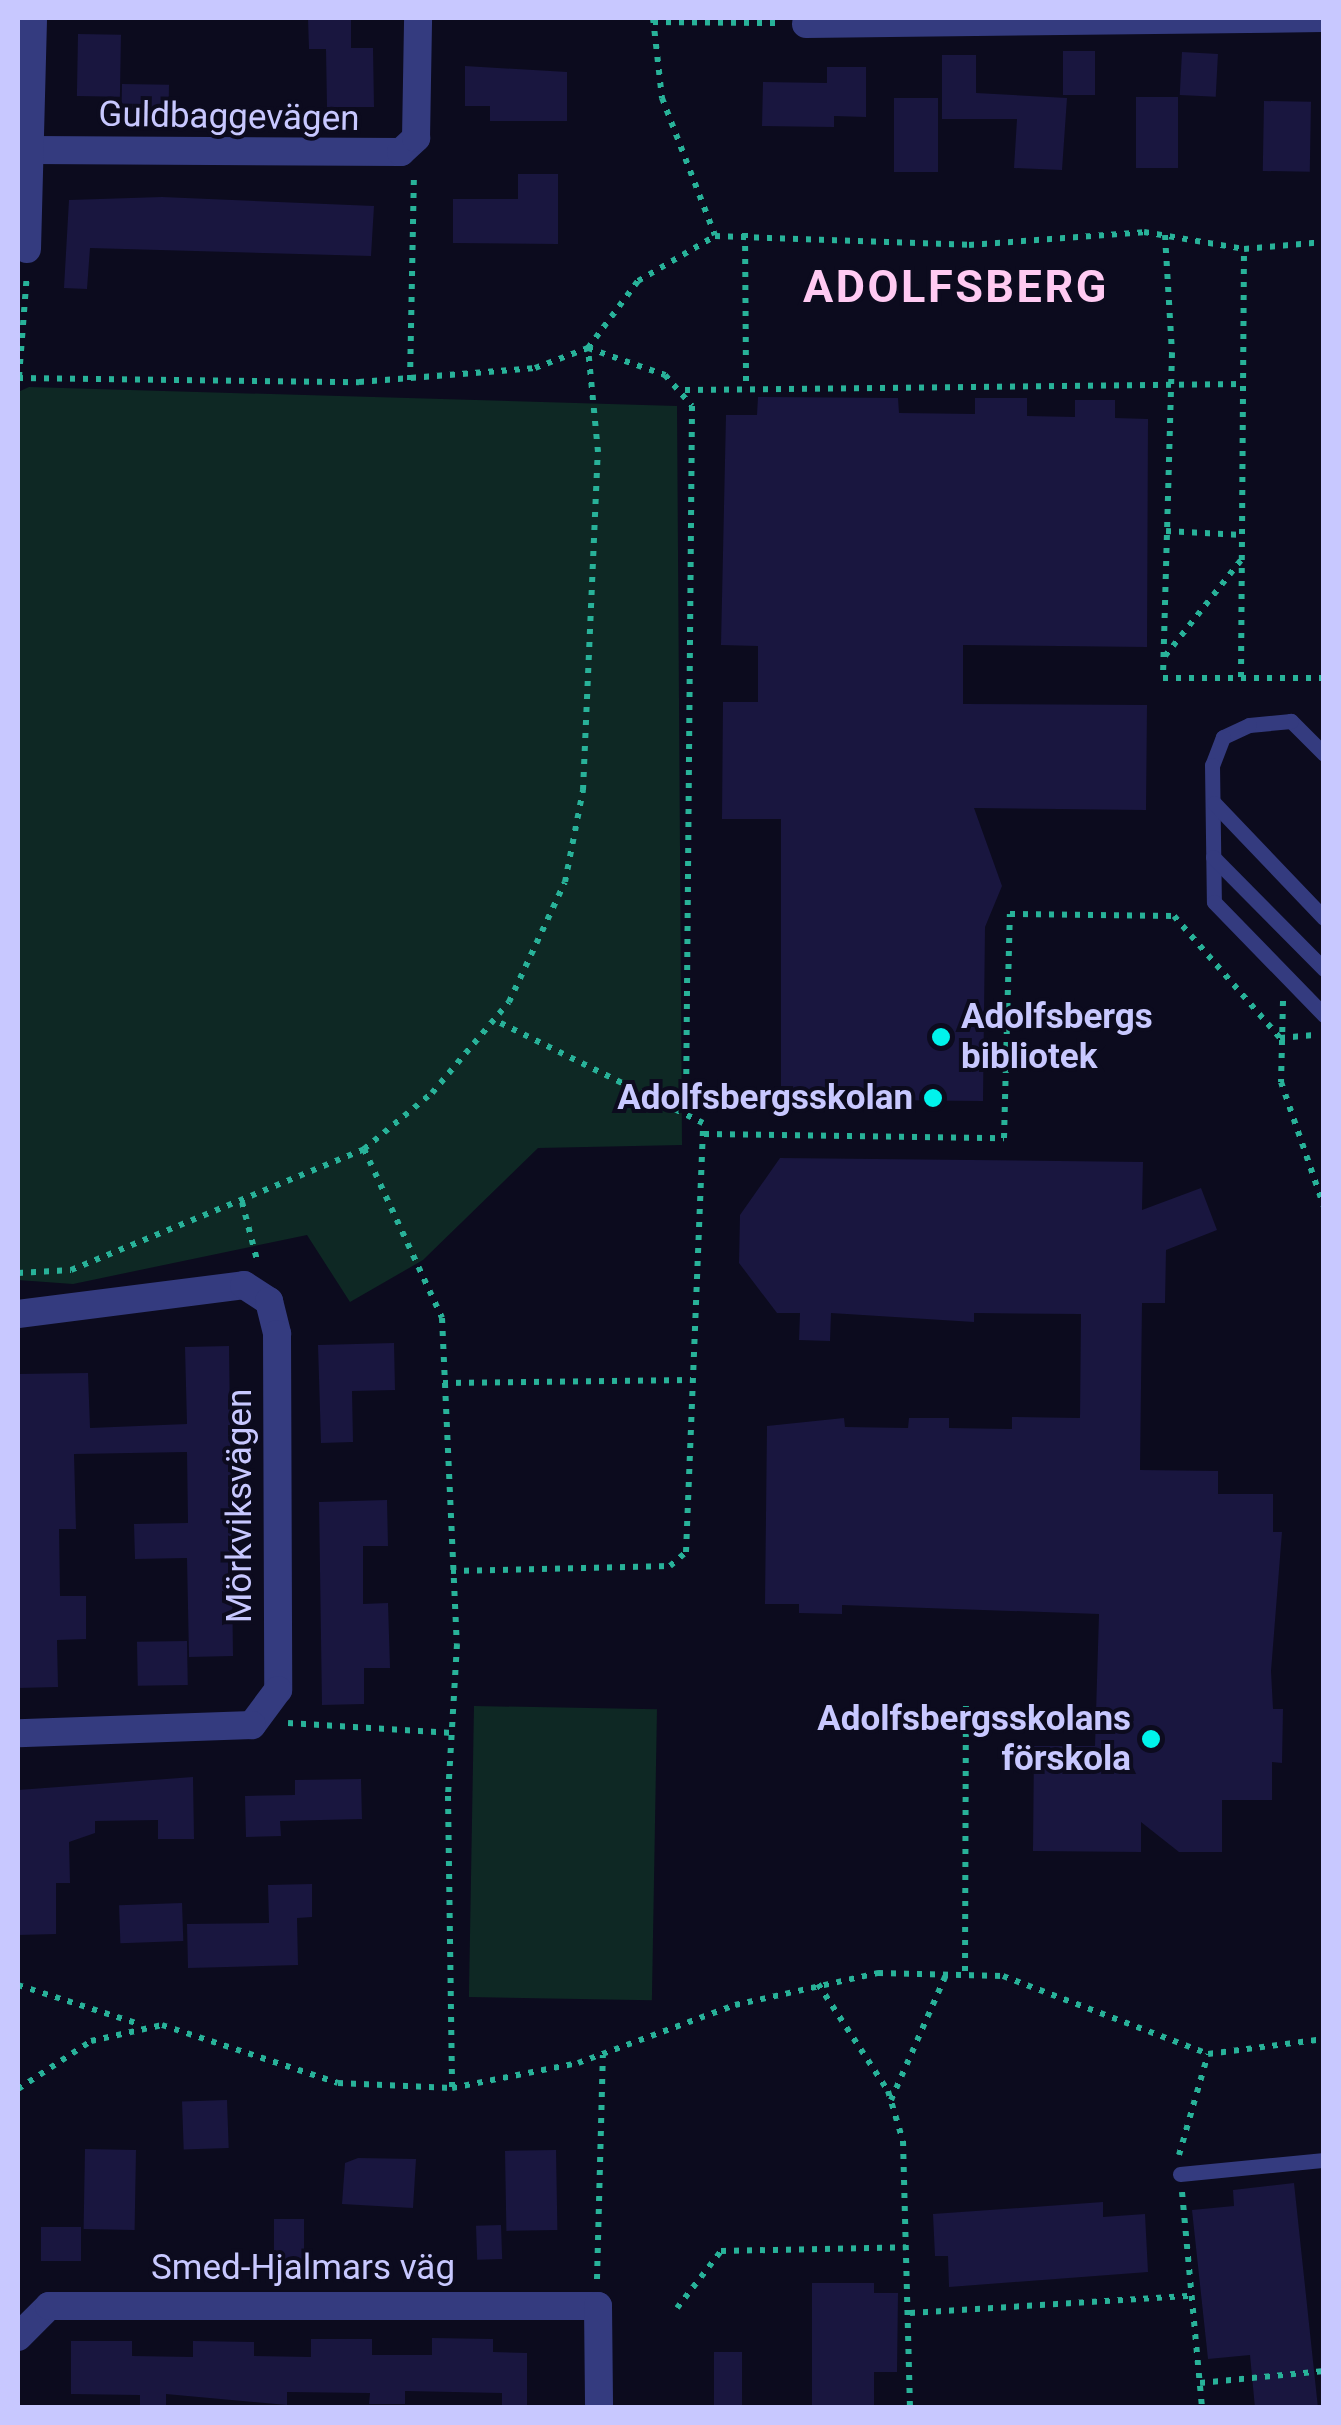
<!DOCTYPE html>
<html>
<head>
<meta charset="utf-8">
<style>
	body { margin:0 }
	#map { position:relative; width:1341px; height:2425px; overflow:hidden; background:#0c0b1e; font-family:Roboto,sans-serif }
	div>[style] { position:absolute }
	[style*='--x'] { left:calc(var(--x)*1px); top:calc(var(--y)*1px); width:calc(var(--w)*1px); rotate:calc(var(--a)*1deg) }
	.green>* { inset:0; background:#0e2824; transform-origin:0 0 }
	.building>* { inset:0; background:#19163f; transform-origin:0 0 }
	.path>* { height:6px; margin-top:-3px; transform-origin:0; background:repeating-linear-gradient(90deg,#28b299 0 5px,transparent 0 13px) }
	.service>* { height:15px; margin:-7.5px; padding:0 7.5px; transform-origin:7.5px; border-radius:7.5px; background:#343b7f }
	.minor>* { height:28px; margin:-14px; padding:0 14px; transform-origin:14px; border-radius:14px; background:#343b7f }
	.dots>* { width:28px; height:28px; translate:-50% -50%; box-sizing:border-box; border:5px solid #0c0b1e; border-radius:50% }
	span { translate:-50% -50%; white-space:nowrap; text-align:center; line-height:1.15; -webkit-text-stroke:8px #0c0b1e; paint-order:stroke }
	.street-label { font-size:35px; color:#c8c8ff }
	.poi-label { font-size:35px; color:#c8c8ff; font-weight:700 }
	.left { translate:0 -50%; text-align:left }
	.right { translate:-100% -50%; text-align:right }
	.district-label { font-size:45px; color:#ffcaf2; font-weight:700; letter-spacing:2.5px }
	.frame { position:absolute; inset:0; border:20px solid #c8c8ff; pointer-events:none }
</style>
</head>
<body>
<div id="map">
	<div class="green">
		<div style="clip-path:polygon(29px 387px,677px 406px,682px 1145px,538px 1148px,423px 1260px,350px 1302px,307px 1235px,73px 1284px,18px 1280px,18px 392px)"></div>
		<div style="left:474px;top:1706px;width:183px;height:291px;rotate:1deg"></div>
	</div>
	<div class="building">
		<div style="clip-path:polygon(308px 18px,351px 18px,351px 48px,373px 48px,374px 107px,327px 107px,326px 49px,309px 49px)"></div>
		<div style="left:78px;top:34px;width:43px;height:62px;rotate:1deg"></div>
		<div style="left:1063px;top:51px;width:32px;height:44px"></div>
		<div style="left:1182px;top:52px;width:36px;height:43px;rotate:3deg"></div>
		<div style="clip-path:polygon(942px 55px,976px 55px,976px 93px,1067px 98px,1062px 170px,1014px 168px,1017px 119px,942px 119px)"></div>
		<div style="clip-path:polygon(465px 66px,567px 72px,567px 121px,490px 121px,490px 106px,465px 106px)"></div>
		<div style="clip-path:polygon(827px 67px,866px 67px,866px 117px,834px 116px,834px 127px,762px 126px,763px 82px,827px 83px)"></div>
		<div style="left:122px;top:84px;width:47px;height:25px;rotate:1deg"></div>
		<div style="left:1136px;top:97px;width:42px;height:71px"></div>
		<div style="left:894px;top:98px;width:44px;height:74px"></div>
		<div style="left:1264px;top:101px;width:47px;height:70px;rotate:1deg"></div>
		<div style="clip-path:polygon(518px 174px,558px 174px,558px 244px,453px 243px,453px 199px,518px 199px)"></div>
		<div style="clip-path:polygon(162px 197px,374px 206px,371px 256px,90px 248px,87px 289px,64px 288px,69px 200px)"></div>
		<div style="clip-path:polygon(758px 397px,898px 398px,899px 413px,975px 414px,975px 398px,1027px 398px,1027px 416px,1075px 417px,1075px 400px,1115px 400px,1115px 418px,1148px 419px,1147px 647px,963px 645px,963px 704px,1147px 705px,1146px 810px,974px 808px,1002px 886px,985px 927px,983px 1101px,781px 1099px,781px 819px,722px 819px,723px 702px,758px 702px,758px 646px,721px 645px,726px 415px,757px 415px)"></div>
		<div style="clip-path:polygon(780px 1158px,1143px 1162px,1142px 1210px,1201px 1188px,1217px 1230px,1166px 1250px,1165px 1303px,1142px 1303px,1140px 1470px,1218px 1471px,1218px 1494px,1273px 1494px,1273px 1532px,1282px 1532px,1271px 1671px,1273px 1709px,1283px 1709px,1282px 1763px,1272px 1762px,1272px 1800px,1222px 1800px,1222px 1852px,1179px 1852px,1141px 1822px,1141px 1852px,1033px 1851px,1034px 1746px,1095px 1746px,1099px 1614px,842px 1605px,842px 1614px,799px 1613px,799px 1604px,765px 1604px,767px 1426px,844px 1418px,845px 1427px,908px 1428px,909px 1418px,949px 1418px,949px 1428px,1012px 1429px,1012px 1417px,1080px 1418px,1081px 1314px,974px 1313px,974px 1322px,831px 1313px,830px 1341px,799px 1340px,800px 1313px,777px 1313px,739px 1263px,740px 1215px)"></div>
		<div style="clip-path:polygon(394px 1343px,395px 1390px,352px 1391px,353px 1442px,321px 1443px,318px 1345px)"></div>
		<div style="clip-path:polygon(229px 1346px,233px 1656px,189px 1657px,187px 1558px,135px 1559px,134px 1524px,188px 1523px,187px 1452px,74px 1454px,76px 1529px,59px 1529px,60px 1596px,86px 1596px,86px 1639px,57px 1640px,58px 1687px,18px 1688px,18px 1374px,88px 1373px,90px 1428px,187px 1424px,185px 1347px)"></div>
		<div style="clip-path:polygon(387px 1500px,388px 1546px,363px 1546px,363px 1604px,388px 1603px,390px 1668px,364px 1668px,364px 1704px,322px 1705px,319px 1502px)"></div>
		<div style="left:187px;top:1641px;width:44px;height:50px;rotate:89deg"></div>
		<div style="clip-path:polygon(193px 1777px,194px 1839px,158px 1839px,158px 1820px,95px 1821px,95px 1833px,69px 1842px,70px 1883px,56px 1883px,56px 1934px,18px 1935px,18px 1790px)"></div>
		<div style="clip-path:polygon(361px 1779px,362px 1819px,280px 1821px,281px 1836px,246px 1837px,245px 1796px,295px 1795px,295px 1780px)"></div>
		<div style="clip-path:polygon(312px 1884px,312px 1917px,297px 1918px,298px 1965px,188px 1968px,187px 1924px,269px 1923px,268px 1885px)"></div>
		<div style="left:182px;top:1903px;width:38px;height:63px;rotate:88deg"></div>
		<div style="left:227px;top:2100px;width:48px;height:45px;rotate:88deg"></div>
		<div style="left:85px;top:2149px;width:51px;height:80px;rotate:1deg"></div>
		<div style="left:556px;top:2150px;width:80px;height:51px;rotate:89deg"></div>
		<div style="clip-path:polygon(358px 2158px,416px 2159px,413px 2208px,342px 2204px,345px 2163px)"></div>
		<div style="clip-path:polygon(1294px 2183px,1318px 2408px,1255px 2408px,1250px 2355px,1208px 2359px,1192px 2210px,1234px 2206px,1233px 2190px)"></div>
		<div style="clip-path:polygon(1103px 2202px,1103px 2217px,1145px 2214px,1148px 2272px,949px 2287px,948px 2256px,935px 2256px,933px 2214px)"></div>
		<div style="left:274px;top:2219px;width:30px;height:42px"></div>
		<div style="left:501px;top:2225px;width:34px;height:25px;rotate:88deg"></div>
		<div style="left:41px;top:2227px;width:40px;height:34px"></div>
		<div style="clip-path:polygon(812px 2283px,874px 2283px,874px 2293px,898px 2293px,897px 2372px,874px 2372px,874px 2408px,812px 2408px)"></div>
		<div style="clip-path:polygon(432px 2338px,493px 2339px,493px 2352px,527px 2353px,527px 2408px,502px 2408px,502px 2393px,405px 2391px,405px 2404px,369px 2404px,370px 2393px,287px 2392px,287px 2405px,166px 2394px,166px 2406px,140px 2406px,140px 2395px,71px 2394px,71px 2341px,132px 2341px,132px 2356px,193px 2357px,193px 2341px,254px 2342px,254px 2356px,311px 2357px,311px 2339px,372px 2339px,372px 2355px,432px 2355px)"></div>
		<div style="left:714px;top:2352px;width:28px;height:56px"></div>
	</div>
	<div class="path">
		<div style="--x:653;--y:18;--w:81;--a:83.6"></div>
		<div style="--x:662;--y:98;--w:147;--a:68.9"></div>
		<div style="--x:653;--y:22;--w:127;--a:0.5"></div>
		<div style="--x:745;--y:233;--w:151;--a:89.6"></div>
		<div style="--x:1165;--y:235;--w:118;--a:86.6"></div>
		<div style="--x:1172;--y:353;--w:325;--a:91.6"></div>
		<div style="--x:1163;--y:678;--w:161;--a:0"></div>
		<div style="--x:19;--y:377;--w:103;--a:-85.6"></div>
		<div style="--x:18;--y:378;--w:341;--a:0.7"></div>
		<div style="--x:359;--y:382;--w:177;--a:-4.5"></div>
		<div style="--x:535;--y:368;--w:57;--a:-20.7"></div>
		<div style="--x:588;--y:348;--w:84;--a:-53.3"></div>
		<div style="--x:638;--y:281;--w:89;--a:-30.3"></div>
		<div style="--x:715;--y:236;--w:254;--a:2"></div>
		<div style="--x:969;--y:245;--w:175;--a:-4.2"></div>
		<div style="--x:1144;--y:232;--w:101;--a:9.6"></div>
		<div style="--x:1244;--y:249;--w:80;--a:-5"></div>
		<div style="--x:410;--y:380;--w:204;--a:-88.9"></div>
		<div style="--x:685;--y:390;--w:558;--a:-0.62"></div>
		<div style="--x:1166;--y:531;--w:76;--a:3"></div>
		<div style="--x:1165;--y:656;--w:122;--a:-51.6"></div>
		<div style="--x:1241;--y:677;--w:428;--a:-89.6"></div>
		<div style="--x:1283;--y:1001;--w:81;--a:91.4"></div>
		<div style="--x:1281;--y:1082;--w:132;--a:71"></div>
		<div style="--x:1280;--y:1038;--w:34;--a:-5"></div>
		<div style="--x:704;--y:1134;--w:300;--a:0.8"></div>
		<div style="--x:1004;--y:1138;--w:224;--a:-88.5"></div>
		<div style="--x:1010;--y:914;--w:164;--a:0.7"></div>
		<div style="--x:1174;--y:916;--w:162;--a:49"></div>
		<div style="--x:364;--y:1149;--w:186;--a:65.2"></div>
		<div style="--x:442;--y:1318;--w:326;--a:87.4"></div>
		<div style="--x:457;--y:1644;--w:152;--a:93.4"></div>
		<div style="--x:448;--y:1796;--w:292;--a:89.2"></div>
		<div style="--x:452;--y:2088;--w:128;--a:-11.2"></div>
		<div style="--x:578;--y:2063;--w:167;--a:-20.3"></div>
		<div style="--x:735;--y:2005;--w:147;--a:-12.6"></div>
		<div style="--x:878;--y:1973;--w:125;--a:1.4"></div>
		<div style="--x:1003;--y:1976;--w:219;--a:20.8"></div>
		<div style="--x:242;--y:1202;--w:64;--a:75.5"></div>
		<div style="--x:18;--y:1273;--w:53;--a:-3.2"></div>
		<div style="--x:71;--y:1270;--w:317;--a:-22.4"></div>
		<div style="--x:364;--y:1149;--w:88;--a:-39.5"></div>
		<div style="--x:432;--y:1093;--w:119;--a:-49.8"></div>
		<div style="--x:509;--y:1002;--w:132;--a:-65"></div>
		<div style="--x:565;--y:882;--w:94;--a:-78.9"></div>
		<div style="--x:583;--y:790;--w:338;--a:-87.5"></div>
		<div style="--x:598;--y:452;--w:104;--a:-95.5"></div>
		<div style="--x:588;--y:348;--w:82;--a:19.3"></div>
		<div style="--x:665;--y:375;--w:41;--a:48.9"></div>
		<div style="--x:692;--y:406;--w:706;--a:90.49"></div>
		<div style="--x:443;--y:1383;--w:248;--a:-0.7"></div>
		<div style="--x:451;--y:1571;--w:219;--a:-1.3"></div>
		<div style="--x:670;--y:1566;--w:21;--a:-41"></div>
		<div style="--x:686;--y:1552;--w:429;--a:-87.7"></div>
		<div style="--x:703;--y:1123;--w:232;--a:-153.7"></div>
		<div style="--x:288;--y:1723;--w:165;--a:3.5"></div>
		<div style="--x:965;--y:1971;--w:265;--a:-89.8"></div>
		<div style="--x:818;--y:1984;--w:128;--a:56.8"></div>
		<div style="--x:888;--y:2091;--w:52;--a:73.3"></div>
		<div style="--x:903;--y:2141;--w:267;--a:88.5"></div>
		<div style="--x:18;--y:1985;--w:130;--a:17.9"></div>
		<div style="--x:18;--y:2089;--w:87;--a:-33.3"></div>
		<div style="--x:91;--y:2041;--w:73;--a:-12.7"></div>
		<div style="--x:162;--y:2025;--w:185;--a:18.2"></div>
		<div style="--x:338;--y:2083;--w:114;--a:2.5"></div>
		<div style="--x:891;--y:2100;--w:142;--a:-66.3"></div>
		<div style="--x:1179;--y:2155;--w:105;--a:-74"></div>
		<div style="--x:1208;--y:2054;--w:117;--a:-7.4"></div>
		<div style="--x:1182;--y:2192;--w:217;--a:84.7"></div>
		<div style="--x:597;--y:2279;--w:224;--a:-88.5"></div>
		<div style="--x:677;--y:2308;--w:72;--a:-52.3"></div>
		<div style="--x:721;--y:2251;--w:185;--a:-1.2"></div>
		<div style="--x:910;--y:2313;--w:282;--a:-3.5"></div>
		<div style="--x:1200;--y:2383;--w:125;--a:-5.5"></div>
	</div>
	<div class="service">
		<div style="--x:1324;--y:754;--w:47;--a:-135"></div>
		<div style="--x:1291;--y:721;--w:42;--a:174.6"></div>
		<div style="--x:1249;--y:725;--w:29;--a:155"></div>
		<div style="--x:1223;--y:737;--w:30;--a:111"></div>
		<div style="--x:1212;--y:765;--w:137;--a:89.2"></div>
		<div style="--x:1214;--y:902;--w:158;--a:45.8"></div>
		<div style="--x:1214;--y:803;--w:159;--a:46.3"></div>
		<div style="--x:1213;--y:857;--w:158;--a:45.3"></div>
		<div style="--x:1180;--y:2174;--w:145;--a:-5.6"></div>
	</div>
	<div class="minor">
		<div style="--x:806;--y:24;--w:517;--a:-0.66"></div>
		<div style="--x:32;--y:150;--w:369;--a:0.3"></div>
		<div style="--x:401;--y:152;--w:21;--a:-43"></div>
		<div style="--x:416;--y:138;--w:120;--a:-89"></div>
		<div style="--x:27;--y:249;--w:231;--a:-88.5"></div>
		<div style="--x:18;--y:1314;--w:228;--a:-7.3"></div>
		<div style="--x:244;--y:1285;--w:30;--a:33"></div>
		<div style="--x:269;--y:1301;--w:34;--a:76"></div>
		<div style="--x:277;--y:1334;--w:356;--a:89.8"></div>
		<div style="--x:278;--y:1690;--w:44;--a:126.6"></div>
		<div style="--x:252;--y:1725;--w:234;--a:178"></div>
		<div style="--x:18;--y:2337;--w:44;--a:-45"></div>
		<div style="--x:49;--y:2306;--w:549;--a:0"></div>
		<div style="--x:598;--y:2306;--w:102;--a:89.4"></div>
	</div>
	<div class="dots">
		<div style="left:941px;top:1037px;background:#00f3ec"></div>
		<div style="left:933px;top:1098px;background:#00f3ec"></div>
		<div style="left:1151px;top:1739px;background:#00f3ec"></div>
	</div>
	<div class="street-label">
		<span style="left:229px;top:117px;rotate:1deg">Guldbaggevägen</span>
		<span style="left:240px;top:1506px;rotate:-90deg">Mörkviksvägen</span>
		<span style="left:303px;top:2268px">Smed-Hjalmars väg</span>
	</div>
	<div class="poi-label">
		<span class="left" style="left:961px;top:1037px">Adolfsbergs<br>bibliotek</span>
		<span class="right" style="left:913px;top:1098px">Adolfsbergsskolan</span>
		<span class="right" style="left:1131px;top:1739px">Adolfsbergsskolans<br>förskola</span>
	</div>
	<div class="district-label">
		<span style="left:956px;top:287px">ADOLFSBERG</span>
	</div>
	<div class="frame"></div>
</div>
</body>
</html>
